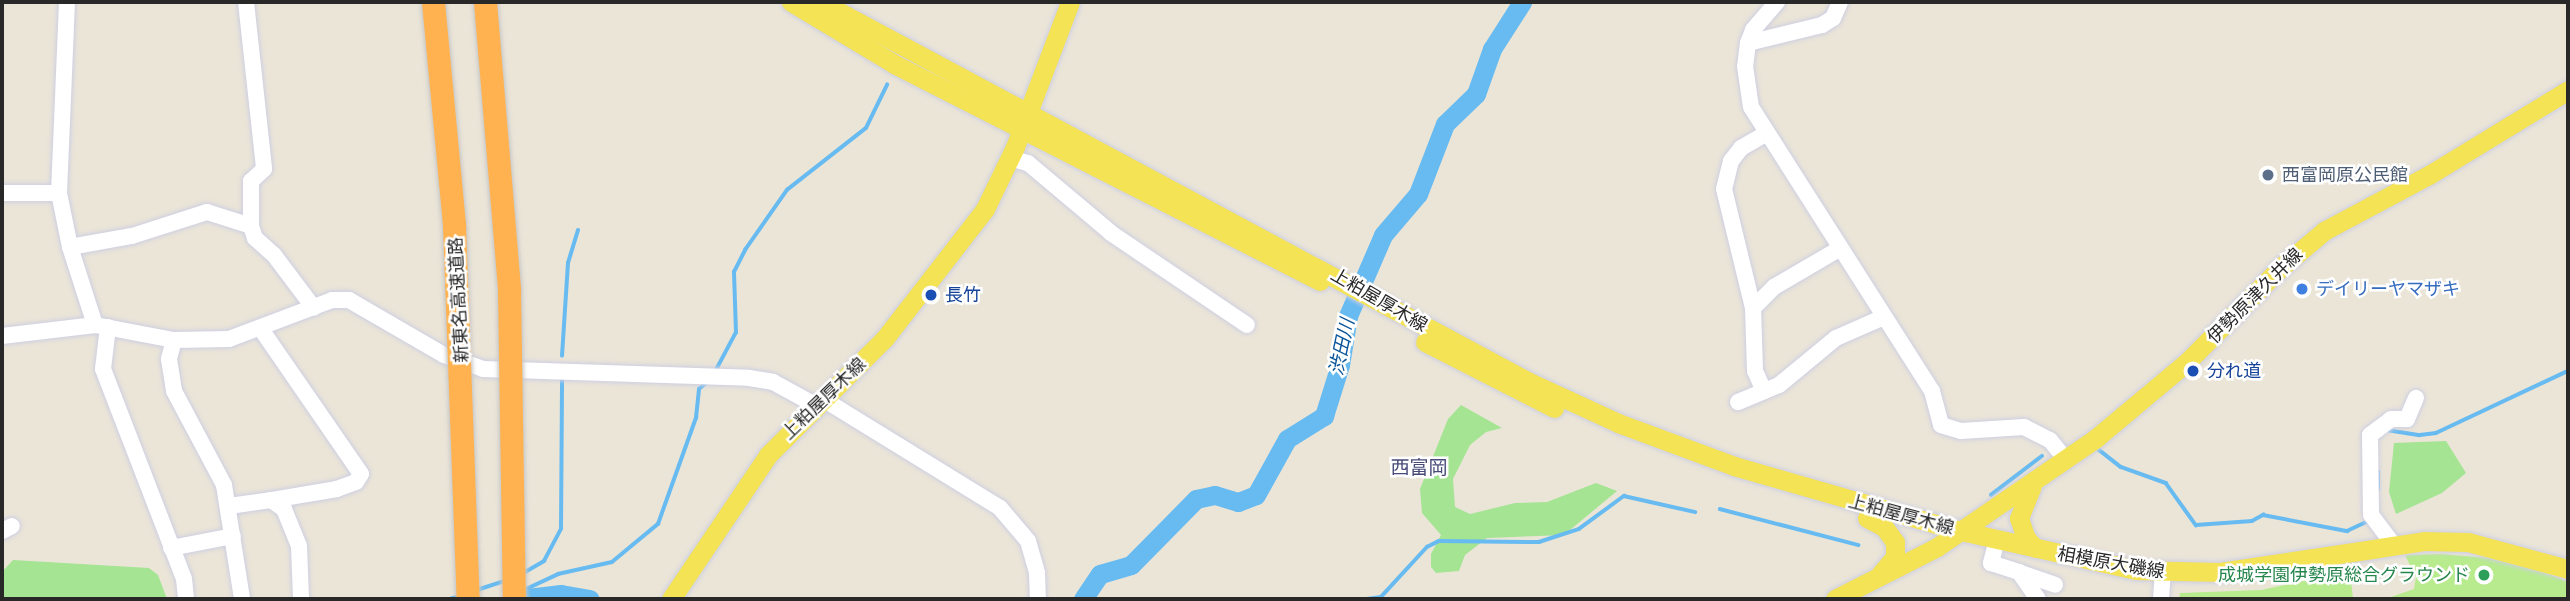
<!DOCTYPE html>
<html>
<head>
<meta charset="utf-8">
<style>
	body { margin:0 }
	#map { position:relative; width:2570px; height:601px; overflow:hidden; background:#ebe5d8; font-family:Helvetica,"Noto Sans JP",sans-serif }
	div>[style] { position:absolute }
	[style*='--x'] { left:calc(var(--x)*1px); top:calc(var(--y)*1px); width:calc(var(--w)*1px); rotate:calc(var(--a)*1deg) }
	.green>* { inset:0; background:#a4e493 }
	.pitch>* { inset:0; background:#b8eb8e }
	.stream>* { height:3.5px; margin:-1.75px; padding:0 1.75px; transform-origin:1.75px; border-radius:1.75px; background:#67bbf1 }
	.river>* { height:19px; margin:-9.5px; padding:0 9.5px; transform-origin:9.5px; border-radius:9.5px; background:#67bbf1 }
	.roads { filter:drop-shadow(0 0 2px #cecfe1) drop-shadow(0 0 2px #cecfe1) }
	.minor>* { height:16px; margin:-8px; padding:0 8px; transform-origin:8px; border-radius:8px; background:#fff }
	.major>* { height:19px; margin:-9.5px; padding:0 9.5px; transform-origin:9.5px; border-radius:9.5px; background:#f4e355 }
	.bridges { filter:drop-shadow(0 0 2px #c7c7c7) drop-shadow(0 0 2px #c7c7c7) }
	.highway-bridge>* { height:23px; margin:-11.5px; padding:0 11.5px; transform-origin:11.5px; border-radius:11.5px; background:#ffb24f }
	.dots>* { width:19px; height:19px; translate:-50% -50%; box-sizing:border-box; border:4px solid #fff; border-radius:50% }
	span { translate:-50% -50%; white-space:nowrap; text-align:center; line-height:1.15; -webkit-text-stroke:5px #fff; paint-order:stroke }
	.service-label { font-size:18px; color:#4e5e75 }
	.left { translate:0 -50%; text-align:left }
	.shop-label { font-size:18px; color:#366cbe }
	.transit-label { font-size:18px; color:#164399 }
	.street-label { font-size:18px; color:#282828 }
	.leisure-label { font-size:18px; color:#27864d }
	.right { translate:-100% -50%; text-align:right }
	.water-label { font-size:19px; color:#0a559a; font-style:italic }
	.neighbourhood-label { font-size:19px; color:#474a79 }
	.frame { position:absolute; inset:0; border:4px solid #282828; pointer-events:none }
</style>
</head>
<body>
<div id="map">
	<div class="green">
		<div style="clip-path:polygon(1461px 405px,1502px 428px,1486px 432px,1470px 445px,1453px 479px,1455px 507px,1470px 514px,1515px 503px,1547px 502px,1596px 483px,1617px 491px,1564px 535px,1487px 538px,1465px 555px,1459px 571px,1436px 573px,1431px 567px,1431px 554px,1441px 535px,1422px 513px,1420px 489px,1448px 419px)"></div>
		<div style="clip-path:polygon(2446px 441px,2466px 473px,2442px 493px,2396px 514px,2389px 492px,2394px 443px)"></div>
		<div style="clip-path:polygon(13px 560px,149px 568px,158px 575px,167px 599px,2px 599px,2px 572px)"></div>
	</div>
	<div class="pitch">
		<div style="clip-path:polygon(2441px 554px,2489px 558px,2542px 571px,2568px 582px,2568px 599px,2385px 599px,2414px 589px,2416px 577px,2405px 555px)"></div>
		<div style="clip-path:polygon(2350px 571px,2353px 599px,2179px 599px,2180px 593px,2261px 590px)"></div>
	</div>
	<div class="stream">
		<div style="--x:562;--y:356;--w:93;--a:-86.3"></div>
		<div style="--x:568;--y:263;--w:34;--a:-73"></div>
		<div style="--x:717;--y:368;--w:40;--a:-62"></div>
		<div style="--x:736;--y:333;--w:61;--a:-91.9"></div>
		<div style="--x:734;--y:272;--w:25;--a:-63"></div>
		<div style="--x:745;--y:250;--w:73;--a:-55"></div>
		<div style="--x:787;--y:190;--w:100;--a:-38.1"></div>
		<div style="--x:866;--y:128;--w:48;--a:-64"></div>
		<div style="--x:2387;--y:430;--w:33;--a:9"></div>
		<div style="--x:2420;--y:435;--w:16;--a:-7"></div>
		<div style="--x:2436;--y:433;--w:146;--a:-25.2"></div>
		<div style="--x:2098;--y:449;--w:29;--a:38"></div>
		<div style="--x:2121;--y:467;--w:48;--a:19.6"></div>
		<div style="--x:2166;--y:483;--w:52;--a:54.5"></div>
		<div style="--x:2196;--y:525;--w:56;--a:-4.1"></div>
		<div style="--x:2252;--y:521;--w:13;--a:-29"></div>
		<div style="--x:2263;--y:515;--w:86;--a:10.8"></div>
		<div style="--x:2347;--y:531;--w:26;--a:-25"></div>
		<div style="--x:2378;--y:489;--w:17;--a:-90"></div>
		<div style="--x:1991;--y:495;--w:64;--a:-37.4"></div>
		<div style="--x:1720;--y:509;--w:143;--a:14.6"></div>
		<div style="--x:520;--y:575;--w:28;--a:-30"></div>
		<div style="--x:544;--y:561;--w:36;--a:-62"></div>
		<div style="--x:561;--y:529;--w:150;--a:-89.6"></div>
		<div style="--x:477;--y:590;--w:32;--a:-18"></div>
		<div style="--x:522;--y:591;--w:40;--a:-25"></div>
		<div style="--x:558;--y:574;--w:55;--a:-12.5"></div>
		<div style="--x:612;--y:562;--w:60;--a:-39.6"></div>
		<div style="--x:658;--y:524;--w:113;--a:-70.3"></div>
		<div style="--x:696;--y:418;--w:29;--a:-84"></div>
		<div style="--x:699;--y:389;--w:9;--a:-41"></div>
		<div style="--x:450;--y:599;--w:10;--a:-17"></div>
		<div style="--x:1367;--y:599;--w:14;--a:-8"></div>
		<div style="--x:1381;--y:597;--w:68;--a:-47.4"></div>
		<div style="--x:1427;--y:547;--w:13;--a:-27"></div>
		<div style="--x:1439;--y:541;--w:100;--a:0.6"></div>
		<div style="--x:1539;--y:542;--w:42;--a:-18"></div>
		<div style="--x:1579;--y:529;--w:56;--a:-36.3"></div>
		<div style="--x:1624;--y:496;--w:73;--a:12.7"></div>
	</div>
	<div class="river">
		<div style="--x:519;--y:599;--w:42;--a:-6.8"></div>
		<div style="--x:561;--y:594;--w:29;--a:10"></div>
		<div style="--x:1083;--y:599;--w:30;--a:-56"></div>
		<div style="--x:1100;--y:574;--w:32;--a:-16"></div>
		<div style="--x:1131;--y:565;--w:93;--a:-45.4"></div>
		<div style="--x:1196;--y:499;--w:19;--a:-12"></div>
		<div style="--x:1215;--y:495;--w:24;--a:17"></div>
		<div style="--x:1238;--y:502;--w:19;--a:-21"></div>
		<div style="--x:1256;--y:495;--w:64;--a:-61"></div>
		<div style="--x:1287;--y:439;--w:44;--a:-31.9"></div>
		<div style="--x:1324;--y:416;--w:53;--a:-72.6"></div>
		<div style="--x:1340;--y:365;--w:50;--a:-80.7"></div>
		<div style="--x:1348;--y:316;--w:88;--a:-66.6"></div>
		<div style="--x:1383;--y:235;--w:54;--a:-49.5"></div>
		<div style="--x:1418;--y:194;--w:75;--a:-68.9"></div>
		<div style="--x:1445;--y:124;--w:43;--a:-44.1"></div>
		<div style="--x:1476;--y:94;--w:48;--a:-70.4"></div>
		<div style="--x:1492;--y:49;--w:56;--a:-57.4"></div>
	</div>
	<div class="roads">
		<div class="minor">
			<div style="--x:67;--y:2;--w:191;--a:92.4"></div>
			<div style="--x:59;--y:193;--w:55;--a:78.5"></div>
			<div style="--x:70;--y:247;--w:82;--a:72.2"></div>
			<div style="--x:246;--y:2;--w:168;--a:83.8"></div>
			<div style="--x:264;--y:169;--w:18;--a:137"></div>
			<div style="--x:251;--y:181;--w:45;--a:90"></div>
			<div style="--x:251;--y:226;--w:13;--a:72"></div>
			<div style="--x:255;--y:238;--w:25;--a:42"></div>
			<div style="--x:274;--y:255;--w:66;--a:53"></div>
			<div style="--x:1777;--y:2;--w:37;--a:131"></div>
			<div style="--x:1753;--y:30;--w:14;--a:111"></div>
			<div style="--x:1748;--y:43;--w:23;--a:97"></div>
			<div style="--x:1745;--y:66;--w:41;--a:81.7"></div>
			<div style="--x:1751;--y:107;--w:337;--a:57.5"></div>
			<div style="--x:1932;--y:391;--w:35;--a:75"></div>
			<div style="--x:1941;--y:425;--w:21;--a:17"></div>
			<div style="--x:1961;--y:431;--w:63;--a:-3.6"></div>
			<div style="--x:2024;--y:427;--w:29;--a:27"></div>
			<div style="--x:2050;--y:440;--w:26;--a:51"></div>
			<div style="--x:1748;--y:43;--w:76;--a:-13.7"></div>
			<div style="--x:1822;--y:25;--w:13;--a:-32"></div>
			<div style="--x:1833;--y:18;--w:17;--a:-66"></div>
			<div style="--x:1010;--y:158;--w:19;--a:16"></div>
			<div style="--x:1028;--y:163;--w:109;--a:40.1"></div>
			<div style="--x:1111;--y:233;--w:164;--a:34.1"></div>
			<div style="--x:2;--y:193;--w:57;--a:0"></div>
			<div style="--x:70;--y:247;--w:63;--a:-10.1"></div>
			<div style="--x:132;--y:236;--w:79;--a:-17.7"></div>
			<div style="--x:207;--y:212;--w:46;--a:17.7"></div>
			<div style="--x:1753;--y:308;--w:122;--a:-103.7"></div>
			<div style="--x:1724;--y:189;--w:29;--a:-76"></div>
			<div style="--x:1731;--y:161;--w:16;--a:-52"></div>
			<div style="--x:1741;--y:148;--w:28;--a:-30"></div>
			<div style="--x:108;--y:327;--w:42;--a:96.8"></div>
			<div style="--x:103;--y:369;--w:225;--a:68.9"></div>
			<div style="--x:184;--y:579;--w:20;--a:84"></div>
			<div style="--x:261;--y:329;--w:176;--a:55.4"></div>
			<div style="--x:361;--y:474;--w:9;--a:122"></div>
			<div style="--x:356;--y:482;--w:20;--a:160"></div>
			<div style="--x:337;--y:489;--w:67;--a:170.5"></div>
			<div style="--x:2;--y:336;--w:94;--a:-6.7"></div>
			<div style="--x:95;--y:325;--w:80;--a:10.8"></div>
			<div style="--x:174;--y:340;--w:55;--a:-1"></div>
			<div style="--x:229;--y:339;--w:110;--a:-20.7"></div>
			<div style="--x:332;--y:300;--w:17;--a:0"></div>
			<div style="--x:349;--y:300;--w:110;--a:30.1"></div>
			<div style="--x:444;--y:355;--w:41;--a:19.7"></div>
			<div style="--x:483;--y:369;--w:266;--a:1.9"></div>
			<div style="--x:749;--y:378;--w:24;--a:9"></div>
			<div style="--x:773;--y:382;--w:48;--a:28.7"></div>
			<div style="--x:174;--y:340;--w:20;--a:105"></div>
			<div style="--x:169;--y:359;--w:32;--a:81"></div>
			<div style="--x:174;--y:391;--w:106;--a:62"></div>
			<div style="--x:224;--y:485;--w:115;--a:81"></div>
			<div style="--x:1764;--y:391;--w:22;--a:-114"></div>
			<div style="--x:1755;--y:371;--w:63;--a:-91.8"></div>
			<div style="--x:1753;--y:308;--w:30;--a:-45"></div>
			<div style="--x:1774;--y:287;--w:75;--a:-30.3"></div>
			<div style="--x:823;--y:399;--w:208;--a:31.6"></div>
			<div style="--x:1000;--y:508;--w:43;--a:49.7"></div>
			<div style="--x:1028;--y:541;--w:33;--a:74"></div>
			<div style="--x:1037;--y:573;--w:26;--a:88"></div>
			<div style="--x:1738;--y:402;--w:44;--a:-22.5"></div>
			<div style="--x:1779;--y:385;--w:74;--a:-39.5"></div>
			<div style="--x:1836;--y:338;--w:52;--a:-23.6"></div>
			<div style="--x:229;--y:506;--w:42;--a:-8.1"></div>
			<div style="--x:271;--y:500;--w:16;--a:35"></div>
			<div style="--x:284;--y:509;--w:40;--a:68"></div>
			<div style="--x:299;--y:546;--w:53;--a:87.8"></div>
			<div style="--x:2;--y:531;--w:11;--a:-27"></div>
			<div style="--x:1997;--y:539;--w:25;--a:104"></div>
			<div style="--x:1991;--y:563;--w:29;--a:18"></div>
			<div style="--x:2019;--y:572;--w:33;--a:55"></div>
			<div style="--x:2393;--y:544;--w:36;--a:-127"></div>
			<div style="--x:2371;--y:515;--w:80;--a:-90.7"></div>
			<div style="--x:2370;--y:435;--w:26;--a:-37"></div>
			<div style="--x:2391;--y:419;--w:16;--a:0"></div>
			<div style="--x:2407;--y:419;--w:23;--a:-67"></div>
			<div style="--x:171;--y:548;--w:63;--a:-11"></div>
			<div style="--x:2021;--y:573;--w:36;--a:19"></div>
			<div style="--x:2161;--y:599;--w:26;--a:-86"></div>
		</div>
		<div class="major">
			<div style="--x:791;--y:2;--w:120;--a:31"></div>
			<div style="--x:894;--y:64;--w:478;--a:27"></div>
			<div style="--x:821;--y:2;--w:804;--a:28.22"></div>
			<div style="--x:1529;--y:382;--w:98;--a:24.7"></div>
			<div style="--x:1618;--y:423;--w:124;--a:20.3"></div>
			<div style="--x:1734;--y:466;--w:236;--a:16"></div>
			<div style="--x:1961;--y:531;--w:179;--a:12.6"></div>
			<div style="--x:2136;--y:570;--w:84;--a:1.4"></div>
			<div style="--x:2220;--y:572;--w:206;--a:-8.6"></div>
			<div style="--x:2424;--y:541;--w:44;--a:1.3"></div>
			<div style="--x:2468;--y:542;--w:104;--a:15.1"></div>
			<div style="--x:1425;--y:342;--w:145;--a:27.1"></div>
			<div style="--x:2032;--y:486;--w:35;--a:112"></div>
			<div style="--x:2019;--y:518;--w:21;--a:71"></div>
			<div style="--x:2026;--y:538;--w:13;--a:48"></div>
			<div style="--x:1867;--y:518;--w:19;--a:28"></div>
			<div style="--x:1884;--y:527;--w:19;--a:54"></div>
			<div style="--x:1895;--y:542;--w:15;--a:90"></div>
			<div style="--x:1895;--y:557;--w:23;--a:131"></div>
			<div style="--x:671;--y:599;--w:174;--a:-56"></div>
			<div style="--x:768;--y:455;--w:165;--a:-45"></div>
			<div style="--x:885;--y:338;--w:163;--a:-52.2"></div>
			<div style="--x:985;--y:209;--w:69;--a:-64.2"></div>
			<div style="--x:1015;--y:147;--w:155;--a:-69.2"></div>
			<div style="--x:1835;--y:599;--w:114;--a:-27"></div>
			<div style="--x:1937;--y:547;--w:193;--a:-34.4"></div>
			<div style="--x:2096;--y:438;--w:119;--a:-39.9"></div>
			<div style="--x:2187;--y:362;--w:131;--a:-45.3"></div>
			<div style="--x:2279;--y:269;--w:59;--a:-40.2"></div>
			<div style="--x:2324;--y:231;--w:119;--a:-28.1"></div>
			<div style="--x:2429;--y:175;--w:163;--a:-31.4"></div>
		</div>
	</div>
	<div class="bridges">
		<div class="highway-bridge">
			<div style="--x:433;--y:2;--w:225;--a:84.6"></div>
			<div style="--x:454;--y:226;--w:373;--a:87.9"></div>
			<div style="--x:485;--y:2;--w:289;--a:85.2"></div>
			<div style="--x:509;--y:290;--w:309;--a:89.1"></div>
		</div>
	</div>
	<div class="dots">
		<div style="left:2268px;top:175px;background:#5c6f8a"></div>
		<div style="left:2302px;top:289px;background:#3f7fe0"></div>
		<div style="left:931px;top:295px;background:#1a4fb4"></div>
		<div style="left:2193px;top:371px;background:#1a4fb4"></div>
		<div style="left:2484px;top:575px;background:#2e9e5b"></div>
	</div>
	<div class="service-label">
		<span class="left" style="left:2282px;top:175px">西富岡原公民館</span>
	</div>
	<div class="shop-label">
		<span class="left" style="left:2316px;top:289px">デイリーヤマザキ</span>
	</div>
	<div class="transit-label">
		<span class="left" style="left:945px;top:295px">長竹</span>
		<span class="left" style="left:2207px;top:371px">分れ道</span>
	</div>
	<div class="street-label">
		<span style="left:2255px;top:296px;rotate:-45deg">伊勢原津久井線</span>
		<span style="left:459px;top:300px;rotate:-93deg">新東名高速道路</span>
		<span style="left:1379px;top:300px;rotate:30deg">上粕屋厚木線</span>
		<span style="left:824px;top:399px;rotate:-44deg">上粕屋厚木線</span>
		<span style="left:1901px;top:515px;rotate:15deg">上粕屋厚木線</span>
		<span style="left:2111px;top:563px;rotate:10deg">相模原大磯線</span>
	</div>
	<div class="leisure-label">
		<span class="right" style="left:2470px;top:575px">成城学園伊勢原総合グラウンド</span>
	</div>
	<div class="water-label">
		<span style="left:1342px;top:347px;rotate:-78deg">渋田川</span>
	</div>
	<div class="neighbourhood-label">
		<span style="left:1419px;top:468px">西富岡</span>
	</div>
	<div class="frame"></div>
</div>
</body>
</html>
